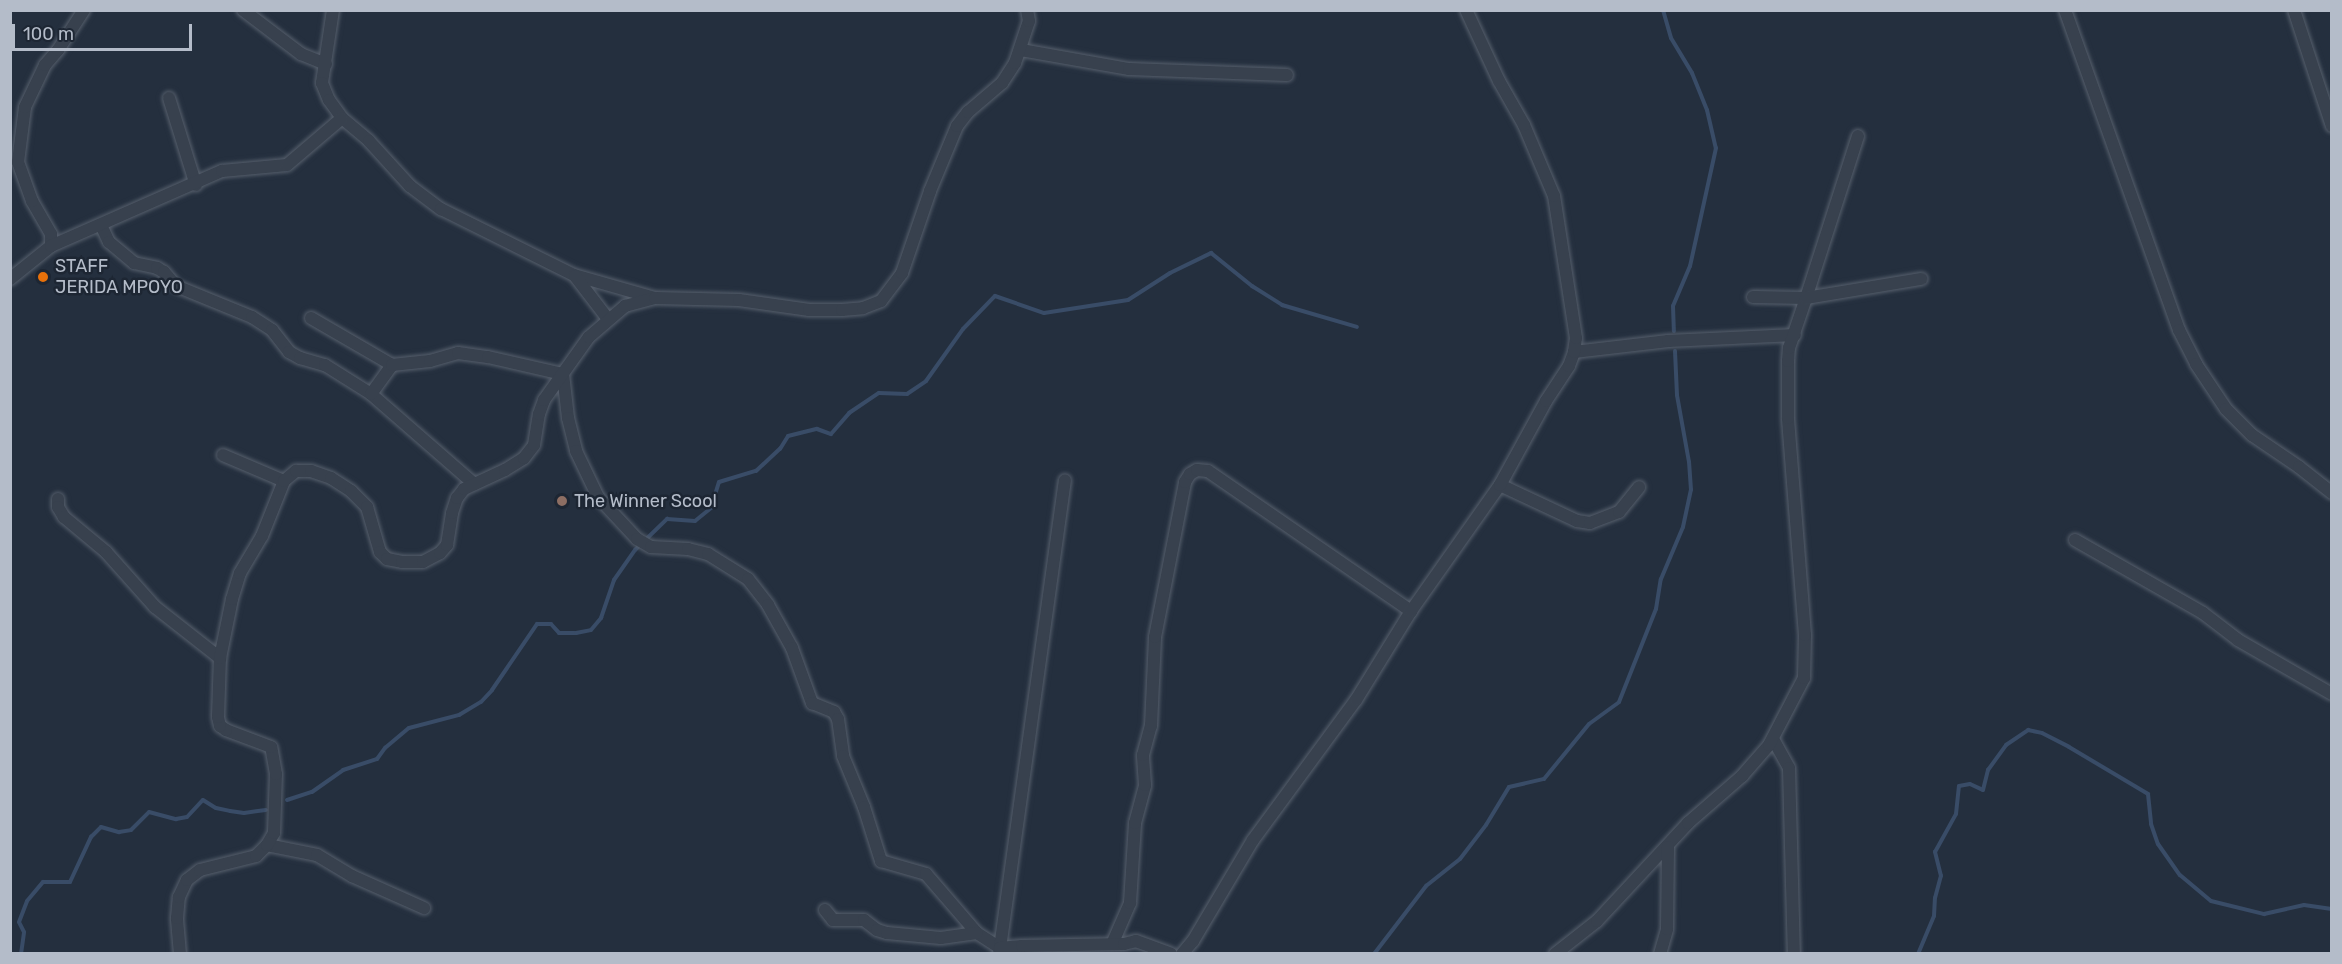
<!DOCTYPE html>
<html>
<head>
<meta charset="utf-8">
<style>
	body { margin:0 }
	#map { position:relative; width:2342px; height:964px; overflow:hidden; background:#242f3e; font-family:Rubik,sans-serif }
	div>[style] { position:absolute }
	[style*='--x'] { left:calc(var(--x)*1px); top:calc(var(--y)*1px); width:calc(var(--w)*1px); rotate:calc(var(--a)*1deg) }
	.stream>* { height:4px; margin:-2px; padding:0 2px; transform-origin:2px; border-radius:2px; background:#394c67 }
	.roads { filter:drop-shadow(0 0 2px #565f6c) drop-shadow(0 0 2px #565f6c) }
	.street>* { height:12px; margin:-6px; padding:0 6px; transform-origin:6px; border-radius:6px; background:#38414e }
	.dots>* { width:16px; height:16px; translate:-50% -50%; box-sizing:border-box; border:3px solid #1d2633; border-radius:50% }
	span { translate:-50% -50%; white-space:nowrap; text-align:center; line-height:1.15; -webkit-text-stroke:5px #1d2633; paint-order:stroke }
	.poi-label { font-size:18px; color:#b4bcc9 }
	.left { translate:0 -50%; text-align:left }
	.frame { position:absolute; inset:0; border:12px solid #b4bcc9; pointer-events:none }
	.scale { position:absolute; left:12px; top:24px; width:180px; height:27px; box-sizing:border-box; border:3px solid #b4bcc9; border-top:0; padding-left:8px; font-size:18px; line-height:21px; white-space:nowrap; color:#b4bcc9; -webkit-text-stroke:4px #1d2633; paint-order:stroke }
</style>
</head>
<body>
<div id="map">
	<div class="stream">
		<div style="--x:1663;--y:10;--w:29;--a:74"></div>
		<div style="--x:1671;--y:38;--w:41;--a:59"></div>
		<div style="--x:1692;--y:73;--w:40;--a:68"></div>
		<div style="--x:1707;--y:110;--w:39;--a:77"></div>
		<div style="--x:1716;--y:148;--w:121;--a:102.4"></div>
		<div style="--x:1690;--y:266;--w:43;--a:113"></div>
		<div style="--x:1673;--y:306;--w:25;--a:88"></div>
		<div style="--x:287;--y:800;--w:26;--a:-18"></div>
		<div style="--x:312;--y:792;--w:38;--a:-35"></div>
		<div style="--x:343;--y:770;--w:36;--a:-18"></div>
		<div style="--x:377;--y:759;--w:14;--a:-54"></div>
		<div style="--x:385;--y:748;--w:31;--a:-40"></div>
		<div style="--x:409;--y:728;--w:52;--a:-14.6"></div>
		<div style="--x:459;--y:715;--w:26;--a:-31"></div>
		<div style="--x:481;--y:702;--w:16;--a:-47"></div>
		<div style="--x:492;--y:690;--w:80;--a:-55.7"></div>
		<div style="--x:537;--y:624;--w:14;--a:0"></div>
		<div style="--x:551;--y:624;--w:12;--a:48"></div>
		<div style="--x:559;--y:633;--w:17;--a:0"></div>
		<div style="--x:576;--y:633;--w:15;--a:-11"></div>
		<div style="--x:591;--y:630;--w:16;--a:-50"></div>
		<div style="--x:601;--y:618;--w:40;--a:-71.1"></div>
		<div style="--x:614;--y:580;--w:37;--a:-55"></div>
		<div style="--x:635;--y:550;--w:45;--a:-44.1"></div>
		<div style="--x:667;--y:519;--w:28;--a:4"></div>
		<div style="--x:695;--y:521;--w:21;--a:-39"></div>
		<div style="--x:711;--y:508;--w:27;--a:-73"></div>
		<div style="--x:719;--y:482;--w:39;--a:-17"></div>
		<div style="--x:756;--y:471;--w:33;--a:-43"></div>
		<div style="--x:780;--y:449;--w:15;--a:-58"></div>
		<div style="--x:788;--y:436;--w:30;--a:-14"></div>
		<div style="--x:817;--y:429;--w:15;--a:20"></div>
		<div style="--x:831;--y:434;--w:28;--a:-49"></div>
		<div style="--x:849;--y:413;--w:36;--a:-34"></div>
		<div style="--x:879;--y:393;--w:28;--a:2"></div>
		<div style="--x:907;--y:394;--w:23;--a:-34"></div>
		<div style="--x:926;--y:381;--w:64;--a:-54.6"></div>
		<div style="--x:963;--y:329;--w:46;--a:-45.9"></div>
		<div style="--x:995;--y:296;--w:52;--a:19.1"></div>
		<div style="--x:1044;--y:313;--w:85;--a:-8.8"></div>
		<div style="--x:1128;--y:300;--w:50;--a:-32.7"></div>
		<div style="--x:1170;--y:273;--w:46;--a:-26"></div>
		<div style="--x:1211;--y:253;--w:53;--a:38.8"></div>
		<div style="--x:1252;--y:286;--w:36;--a:32"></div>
		<div style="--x:1282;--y:305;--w:78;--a:16.3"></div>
		<div style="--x:21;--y:954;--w:22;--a:-82"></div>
		<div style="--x:24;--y:932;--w:11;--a:-117"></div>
		<div style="--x:19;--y:922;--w:22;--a:-69"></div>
		<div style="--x:27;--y:901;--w:25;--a:-50"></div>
		<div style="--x:43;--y:882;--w:27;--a:0"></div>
		<div style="--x:70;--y:882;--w:50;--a:-65"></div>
		<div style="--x:91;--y:837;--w:14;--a:-45"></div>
		<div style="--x:101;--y:827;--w:19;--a:16"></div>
		<div style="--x:119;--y:832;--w:12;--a:-9"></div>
		<div style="--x:131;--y:830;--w:25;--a:-45"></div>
		<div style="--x:149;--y:812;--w:28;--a:15"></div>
		<div style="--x:176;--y:819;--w:11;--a:-10"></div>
		<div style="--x:187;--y:817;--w:23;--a:-47"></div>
		<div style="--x:203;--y:800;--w:15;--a:32"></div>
		<div style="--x:216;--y:808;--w:14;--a:12"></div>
		<div style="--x:230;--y:811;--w:14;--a:8"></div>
		<div style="--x:244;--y:813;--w:22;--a:-8"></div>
		<div style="--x:1374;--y:954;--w:86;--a:-52.6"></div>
		<div style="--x:1426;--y:886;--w:43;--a:-38.5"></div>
		<div style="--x:1460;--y:859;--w:43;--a:-52.6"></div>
		<div style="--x:1486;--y:825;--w:44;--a:-58.8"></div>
		<div style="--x:1509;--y:787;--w:36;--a:-13"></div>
		<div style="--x:1544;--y:779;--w:71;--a:-50.7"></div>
		<div style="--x:1589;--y:724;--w:37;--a:-36"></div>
		<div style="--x:1619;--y:702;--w:100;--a:-68.3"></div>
		<div style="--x:1656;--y:609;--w:30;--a:-81"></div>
		<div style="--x:1661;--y:579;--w:56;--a:-67.1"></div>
		<div style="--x:1683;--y:527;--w:38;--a:-78"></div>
		<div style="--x:1691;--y:490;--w:28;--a:-94"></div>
		<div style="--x:1689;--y:462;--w:68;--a:-100.2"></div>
		<div style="--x:1677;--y:395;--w:44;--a:-92.6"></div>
		<div style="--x:1918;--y:954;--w:41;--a:-67.2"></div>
		<div style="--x:1934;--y:916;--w:18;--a:-87"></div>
		<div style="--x:1935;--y:898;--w:23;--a:-75"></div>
		<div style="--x:1941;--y:876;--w:25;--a:-104"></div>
		<div style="--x:1935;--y:852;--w:43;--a:-61.1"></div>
		<div style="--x:1956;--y:814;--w:28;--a:-84"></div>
		<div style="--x:1959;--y:786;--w:11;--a:-10"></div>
		<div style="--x:1970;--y:784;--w:14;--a:25"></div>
		<div style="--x:1983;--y:790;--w:21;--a:-76"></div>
		<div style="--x:1988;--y:770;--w:31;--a:-54"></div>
		<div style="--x:2006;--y:745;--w:27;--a:-34"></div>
		<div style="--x:2028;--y:730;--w:14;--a:12"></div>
		<div style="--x:2042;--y:733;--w:30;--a:27"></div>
		<div style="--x:2069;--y:747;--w:92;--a:30.7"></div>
		<div style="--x:2148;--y:794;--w:30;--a:84"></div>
		<div style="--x:2151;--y:824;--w:21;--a:71"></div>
		<div style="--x:2158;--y:844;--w:38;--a:55"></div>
		<div style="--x:2180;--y:875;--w:40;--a:40"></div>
		<div style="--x:2211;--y:901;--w:55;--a:13.8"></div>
		<div style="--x:2264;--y:914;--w:41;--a:-12.7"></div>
		<div style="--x:2304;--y:905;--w:28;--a:8"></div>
	</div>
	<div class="roads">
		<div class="street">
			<div style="--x:243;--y:10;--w:73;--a:37.2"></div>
			<div style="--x:301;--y:54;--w:27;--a:22"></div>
			<div style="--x:333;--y:10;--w:74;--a:98.6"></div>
			<div style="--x:322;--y:83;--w:18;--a:68"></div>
			<div style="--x:329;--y:100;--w:22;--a:54"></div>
			<div style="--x:342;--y:118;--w:35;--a:40"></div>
			<div style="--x:369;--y:141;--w:61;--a:47.7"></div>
			<div style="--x:410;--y:186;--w:39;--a:37"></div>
			<div style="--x:441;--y:209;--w:148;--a:26.4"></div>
			<div style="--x:574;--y:275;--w:84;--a:15.9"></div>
			<div style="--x:2065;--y:10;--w:340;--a:70.4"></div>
			<div style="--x:2179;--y:330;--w:38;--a:63"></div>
			<div style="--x:2196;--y:364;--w:54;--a:56.3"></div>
			<div style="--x:2226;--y:409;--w:37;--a:45"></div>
			<div style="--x:2252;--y:435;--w:57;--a:34.2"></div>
			<div style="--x:2299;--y:467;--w:42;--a:38.2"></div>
			<div style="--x:2294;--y:10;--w:122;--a:71.9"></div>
			<div style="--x:1021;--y:50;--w:110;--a:10"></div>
			<div style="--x:1129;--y:69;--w:158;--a:2.2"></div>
			<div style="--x:169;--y:98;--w:91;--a:72.8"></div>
			<div style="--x:101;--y:225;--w:19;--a:65"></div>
			<div style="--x:109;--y:242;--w:33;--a:40"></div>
			<div style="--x:134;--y:263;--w:24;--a:12"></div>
			<div style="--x:157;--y:268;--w:8;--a:30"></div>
			<div style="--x:164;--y:272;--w:18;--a:49"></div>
			<div style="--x:176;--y:286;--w:82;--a:22.2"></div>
			<div style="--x:252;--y:317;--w:24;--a:33"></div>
			<div style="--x:272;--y:330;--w:28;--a:52"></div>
			<div style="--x:289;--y:352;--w:13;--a:29"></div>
			<div style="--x:300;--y:358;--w:26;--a:16"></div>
			<div style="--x:325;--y:365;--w:54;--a:32.2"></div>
			<div style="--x:371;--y:394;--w:137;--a:41.1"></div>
			<div style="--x:51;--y:246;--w:12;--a:-90"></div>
			<div style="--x:51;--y:234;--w:38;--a:-120"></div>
			<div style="--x:32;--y:201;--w:41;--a:-109.7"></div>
			<div style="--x:18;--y:162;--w:55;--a:-82.7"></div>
			<div style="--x:25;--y:107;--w:47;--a:-64.5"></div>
			<div style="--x:45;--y:65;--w:20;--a:-49"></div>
			<div style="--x:58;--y:50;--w:48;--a:-57"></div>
			<div style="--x:575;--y:276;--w:54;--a:52.5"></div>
			<div style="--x:10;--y:279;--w:53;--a:-38.8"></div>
			<div style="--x:51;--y:246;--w:187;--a:-23.7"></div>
			<div style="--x:222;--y:171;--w:65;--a:-5.3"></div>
			<div style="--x:287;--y:165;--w:72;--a:-40.5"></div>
			<div style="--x:1753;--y:297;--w:53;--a:1.1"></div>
			<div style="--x:1806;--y:298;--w:170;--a:-72.2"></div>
			<div style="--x:311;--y:318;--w:94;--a:30.1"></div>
			<div style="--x:1574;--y:352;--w:95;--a:-6.7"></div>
			<div style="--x:1668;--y:341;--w:127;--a:-2.7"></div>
			<div style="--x:371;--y:394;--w:36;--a:-54"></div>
			<div style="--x:392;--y:365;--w:38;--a:-6"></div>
			<div style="--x:430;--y:361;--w:29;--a:-16"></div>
			<div style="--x:458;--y:353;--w:30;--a:8"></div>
			<div style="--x:488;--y:357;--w:77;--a:12.8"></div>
			<div style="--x:563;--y:374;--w:44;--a:83.5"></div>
			<div style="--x:568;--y:418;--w:34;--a:76"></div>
			<div style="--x:576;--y:451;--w:51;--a:64.4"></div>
			<div style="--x:598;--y:497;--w:57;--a:47.1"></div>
			<div style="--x:637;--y:539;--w:16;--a:30"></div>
			<div style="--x:651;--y:547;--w:37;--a:3"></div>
			<div style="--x:688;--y:549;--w:21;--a:14"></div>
			<div style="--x:708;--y:554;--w:47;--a:32"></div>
			<div style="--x:748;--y:579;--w:33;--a:52"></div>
			<div style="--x:768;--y:605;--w:49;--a:60.8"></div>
			<div style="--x:792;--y:648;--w:59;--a:70"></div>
			<div style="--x:812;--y:703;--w:24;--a:22"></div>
			<div style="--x:834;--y:712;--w:8;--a:60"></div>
			<div style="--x:838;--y:719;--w:37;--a:82"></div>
			<div style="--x:843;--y:756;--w:55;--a:67.6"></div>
			<div style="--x:864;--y:807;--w:57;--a:72.5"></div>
			<div style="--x:881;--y:861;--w:47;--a:16.1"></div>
			<div style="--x:926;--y:874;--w:78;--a:49.2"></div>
			<div style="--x:977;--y:933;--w:27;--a:33"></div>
			<div style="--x:1000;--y:948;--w:472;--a:-82.1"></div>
			<div style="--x:223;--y:455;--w:66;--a:23.1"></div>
			<div style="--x:1500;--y:485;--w:85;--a:25.1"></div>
			<div style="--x:1577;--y:521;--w:13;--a:9"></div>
			<div style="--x:1590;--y:523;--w:31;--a:-21"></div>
			<div style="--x:1619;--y:512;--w:32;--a:-51"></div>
			<div style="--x:58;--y:499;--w:8;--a:90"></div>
			<div style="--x:58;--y:507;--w:12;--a:59"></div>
			<div style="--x:64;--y:517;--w:55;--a:39.8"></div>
			<div style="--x:106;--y:552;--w:74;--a:48.3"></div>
			<div style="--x:155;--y:607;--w:83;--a:38.1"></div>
			<div style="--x:2075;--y:540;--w:147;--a:29.7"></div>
			<div style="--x:2203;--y:613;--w:44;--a:37.6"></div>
			<div style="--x:2238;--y:640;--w:108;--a:29.9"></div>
			<div style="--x:1773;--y:739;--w:33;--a:61"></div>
			<div style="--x:1789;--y:768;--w:186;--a:88.5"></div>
			<div style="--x:267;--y:845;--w:51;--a:11.3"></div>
			<div style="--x:317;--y:855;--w:41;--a:31"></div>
			<div style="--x:352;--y:876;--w:79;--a:24"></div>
			<div style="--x:825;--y:910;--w:13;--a:51"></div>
			<div style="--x:833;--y:920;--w:31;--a:0"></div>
			<div style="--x:864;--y:920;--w:16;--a:38"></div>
			<div style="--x:877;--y:930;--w:10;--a:17"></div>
			<div style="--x:887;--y:933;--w:54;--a:5.3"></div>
			<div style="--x:941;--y:938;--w:36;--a:-8"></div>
			<div style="--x:1113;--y:942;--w:43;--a:-66.4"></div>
			<div style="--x:1130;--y:903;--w:80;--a:-86.4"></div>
			<div style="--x:1135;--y:823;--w:39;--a:-75"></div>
			<div style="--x:1145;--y:785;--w:30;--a:-94"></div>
			<div style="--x:1143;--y:755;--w:30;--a:-75"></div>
			<div style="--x:1151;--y:726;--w:89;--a:-87.4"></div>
			<div style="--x:1155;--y:637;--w:158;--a:-79"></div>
			<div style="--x:1185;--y:482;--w:9;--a:-58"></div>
			<div style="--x:1190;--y:474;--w:8;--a:-30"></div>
			<div style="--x:1197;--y:470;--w:11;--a:5"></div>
			<div style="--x:1208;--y:471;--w:247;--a:34.6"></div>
			<div style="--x:180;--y:954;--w:36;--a:-95"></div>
			<div style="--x:177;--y:918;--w:21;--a:-85"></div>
			<div style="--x:179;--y:897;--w:19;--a:-65"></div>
			<div style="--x:187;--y:880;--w:16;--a:-38"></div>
			<div style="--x:200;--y:870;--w:58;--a:-14"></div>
			<div style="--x:256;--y:856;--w:16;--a:-45"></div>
			<div style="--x:267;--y:845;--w:14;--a:-60"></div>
			<div style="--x:274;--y:833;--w:59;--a:-88.1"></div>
			<div style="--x:276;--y:774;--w:27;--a:-100"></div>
			<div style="--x:271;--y:747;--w:48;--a:-159.3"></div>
			<div style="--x:226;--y:730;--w:7;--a:-146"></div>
			<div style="--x:220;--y:726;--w:9;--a:-103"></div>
			<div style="--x:218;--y:717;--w:59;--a:-88.1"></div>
			<div style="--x:220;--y:658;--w:60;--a:-78.5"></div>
			<div style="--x:232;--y:599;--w:27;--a:-73"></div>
			<div style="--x:240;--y:573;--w:43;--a:-59.3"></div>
			<div style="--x:262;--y:536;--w:59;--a:-68.2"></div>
			<div style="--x:284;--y:481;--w:16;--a:-40"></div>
			<div style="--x:296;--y:471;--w:15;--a:0"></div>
			<div style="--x:311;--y:471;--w:21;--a:19"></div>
			<div style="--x:331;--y:478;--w:24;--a:33"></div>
			<div style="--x:351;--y:491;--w:23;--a:45"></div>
			<div style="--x:367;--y:507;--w:47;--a:73.9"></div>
			<div style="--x:380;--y:552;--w:10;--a:45"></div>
			<div style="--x:387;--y:559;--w:15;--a:11"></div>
			<div style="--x:402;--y:562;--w:21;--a:0"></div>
			<div style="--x:423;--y:562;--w:19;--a:-28"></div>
			<div style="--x:440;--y:553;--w:11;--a:-49"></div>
			<div style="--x:447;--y:545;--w:32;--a:-81"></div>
			<div style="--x:452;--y:513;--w:16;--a:-72"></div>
			<div style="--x:457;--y:498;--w:11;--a:-52"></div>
			<div style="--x:464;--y:489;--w:45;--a:-24.9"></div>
			<div style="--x:505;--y:470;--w:22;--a:-32"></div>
			<div style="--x:524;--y:458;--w:16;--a:-52"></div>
			<div style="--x:534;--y:445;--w:31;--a:-81"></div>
			<div style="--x:539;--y:414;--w:15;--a:-70"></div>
			<div style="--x:544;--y:400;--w:77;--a:-54.5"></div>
			<div style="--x:589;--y:337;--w:48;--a:-40.7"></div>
			<div style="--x:625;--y:306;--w:31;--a:-15"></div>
			<div style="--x:655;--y:298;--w:84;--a:1.4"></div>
			<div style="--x:739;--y:300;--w:71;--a:8.1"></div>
			<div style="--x:809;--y:310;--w:33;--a:0"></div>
			<div style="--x:842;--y:310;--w:21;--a:-5"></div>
			<div style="--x:863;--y:308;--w:19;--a:-21"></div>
			<div style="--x:881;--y:301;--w:35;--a:-53"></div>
			<div style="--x:902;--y:273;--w:87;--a:-71.1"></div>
			<div style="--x:930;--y:191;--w:70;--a:-67.4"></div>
			<div style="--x:957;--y:126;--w:18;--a:-52"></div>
			<div style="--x:968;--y:112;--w:45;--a:-40.5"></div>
			<div style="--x:1002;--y:83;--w:24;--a:-57"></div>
			<div style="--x:1015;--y:63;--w:44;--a:-71.6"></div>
			<div style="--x:1029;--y:21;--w:11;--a:-100"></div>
			<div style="--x:999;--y:954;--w:6;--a:-81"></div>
			<div style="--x:1000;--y:948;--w:22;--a:-5"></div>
			<div style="--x:1022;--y:946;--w:102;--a:-1.1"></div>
			<div style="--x:1124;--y:944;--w:12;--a:-14"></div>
			<div style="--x:1136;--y:941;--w:37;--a:20"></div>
			<div style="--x:1182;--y:954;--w:17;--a:-50"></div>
			<div style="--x:1193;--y:941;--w:117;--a:-59.3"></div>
			<div style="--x:1253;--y:840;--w:174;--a:-53.7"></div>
			<div style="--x:1356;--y:700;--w:105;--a:-58.3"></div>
			<div style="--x:1411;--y:611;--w:154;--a:-54.8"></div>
			<div style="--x:1500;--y:485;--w:96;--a:-61.3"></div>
			<div style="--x:1546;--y:401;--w:42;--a:-56.7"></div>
			<div style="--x:1569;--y:366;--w:15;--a:-70"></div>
			<div style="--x:1574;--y:352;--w:14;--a:-82"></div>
			<div style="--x:1576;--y:338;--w:144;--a:-98.8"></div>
			<div style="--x:1554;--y:196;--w:77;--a:-112.9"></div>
			<div style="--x:1524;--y:125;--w:51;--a:-119.6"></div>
			<div style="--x:1499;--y:81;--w:78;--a:-114.9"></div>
			<div style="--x:1555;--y:954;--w:53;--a:-38.2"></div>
			<div style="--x:1597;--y:921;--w:134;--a:-47.1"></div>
			<div style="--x:1688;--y:823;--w:72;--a:-41"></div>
			<div style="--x:1742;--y:776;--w:41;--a:-48.9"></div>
			<div style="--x:1769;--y:745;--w:76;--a:-62.4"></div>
			<div style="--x:1804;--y:678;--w:43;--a:-88.7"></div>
			<div style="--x:1805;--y:635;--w:218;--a:-94.5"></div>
			<div style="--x:1788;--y:418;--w:57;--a:-90"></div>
			<div style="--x:1788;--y:361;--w:13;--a:-86"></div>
			<div style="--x:1789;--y:348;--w:53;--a:-71.2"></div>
			<div style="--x:1806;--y:298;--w:117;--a:-9.4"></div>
			<div style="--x:1660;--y:954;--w:26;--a:-74"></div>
			<div style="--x:1667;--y:929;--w:82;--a:-89.3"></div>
		</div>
	</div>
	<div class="dots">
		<div style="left:43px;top:277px;background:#e8710a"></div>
		<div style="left:562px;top:501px;background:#8d6e63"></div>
	</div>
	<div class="poi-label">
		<span class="left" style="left:55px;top:277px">STAFF<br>JERIDA MPOYO</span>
		<span class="left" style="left:574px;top:501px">The Winner Scool</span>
	</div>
	<div class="frame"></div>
	<div class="scale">100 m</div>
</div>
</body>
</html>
